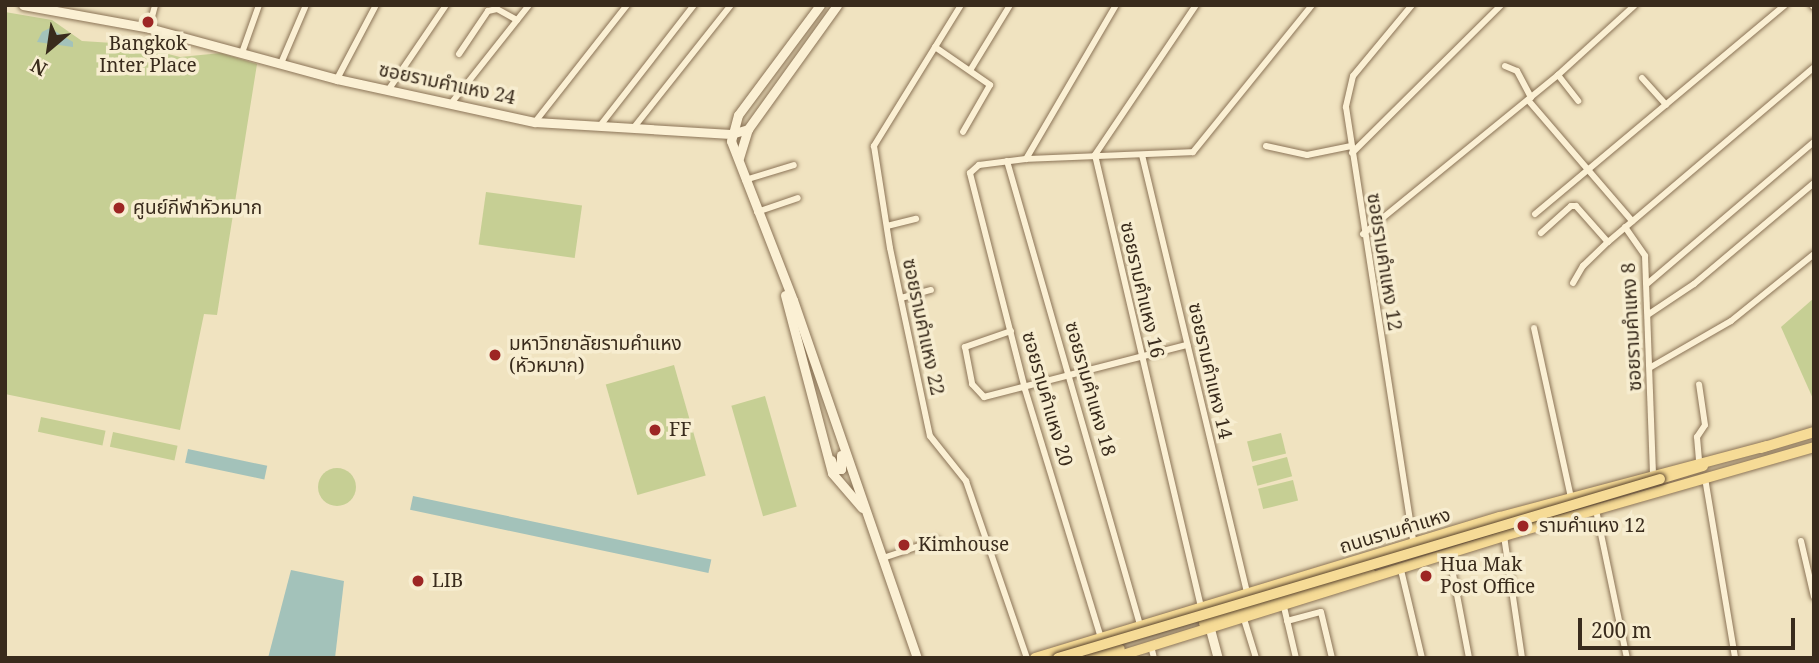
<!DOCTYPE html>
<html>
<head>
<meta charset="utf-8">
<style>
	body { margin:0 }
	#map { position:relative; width:1819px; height:663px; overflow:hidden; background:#f0e3c0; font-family:"Noto Serif","Noto Sans Thai",serif }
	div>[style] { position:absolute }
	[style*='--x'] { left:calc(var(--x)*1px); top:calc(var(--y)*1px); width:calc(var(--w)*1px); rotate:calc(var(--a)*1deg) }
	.green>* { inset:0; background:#c6cf94; transform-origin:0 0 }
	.round { border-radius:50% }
	.water>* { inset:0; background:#a3c2ba; transform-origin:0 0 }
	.roads { filter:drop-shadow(0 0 2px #8b7457) drop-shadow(0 0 2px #8b7457) }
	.street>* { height:6px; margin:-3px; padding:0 3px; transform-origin:3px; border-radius:3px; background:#fbf0d4 }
	.secondary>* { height:9px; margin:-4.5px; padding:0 4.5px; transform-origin:4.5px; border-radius:4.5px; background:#fbf0d4 }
	.primary>* { height:10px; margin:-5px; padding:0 5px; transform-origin:5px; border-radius:5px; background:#f6db96 }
	.bridges { filter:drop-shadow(0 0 2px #58422c) drop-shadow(0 0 2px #58422c) }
	.primary-bridge>* { height:10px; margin:-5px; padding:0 5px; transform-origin:5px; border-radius:5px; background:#f6db96 }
	.dots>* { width:19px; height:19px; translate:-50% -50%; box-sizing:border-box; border:4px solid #f7edd0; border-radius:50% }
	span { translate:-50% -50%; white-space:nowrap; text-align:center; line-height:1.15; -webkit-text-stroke:7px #f7edd0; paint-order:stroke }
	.poi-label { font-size:19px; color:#392b1c }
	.left { translate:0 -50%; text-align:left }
	.street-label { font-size:19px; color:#392b1c }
	.frame { position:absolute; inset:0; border:7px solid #392b1c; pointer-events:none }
	.north { position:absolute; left:14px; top:14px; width:70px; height:70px; -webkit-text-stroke:5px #f7edd0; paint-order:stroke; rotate:209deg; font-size:19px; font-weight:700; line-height:28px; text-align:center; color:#392b1c }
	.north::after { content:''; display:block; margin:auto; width:24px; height:32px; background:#392b1c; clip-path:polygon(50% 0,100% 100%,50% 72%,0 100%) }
	.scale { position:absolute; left:1578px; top:618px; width:217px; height:32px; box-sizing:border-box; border:4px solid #392b1c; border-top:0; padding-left:9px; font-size:21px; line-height:24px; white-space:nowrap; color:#392b1c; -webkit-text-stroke:5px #f7edd0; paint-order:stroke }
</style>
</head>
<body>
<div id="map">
	<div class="green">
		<div style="clip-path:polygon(5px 12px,52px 20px,82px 41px,129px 44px,180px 57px,221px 53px,257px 64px,217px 315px,204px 314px,180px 430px,5px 394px)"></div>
		<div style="left:486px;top:192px;width:97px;height:53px;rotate:8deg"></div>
		<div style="clip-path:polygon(1814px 298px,1814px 401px,1781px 327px)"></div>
		<div style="left:674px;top:365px;width:115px;height:71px;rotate:74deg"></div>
		<div style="left:765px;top:396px;width:115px;height:35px;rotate:74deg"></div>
		<div style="left:41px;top:417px;width:66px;height:15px;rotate:12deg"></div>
		<div style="left:113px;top:432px;width:66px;height:15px;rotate:12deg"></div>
		<div style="left:1281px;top:433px;width:21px;height:35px;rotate:76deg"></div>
		<div style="left:1287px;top:457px;width:20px;height:36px;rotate:75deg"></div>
		<div class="round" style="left:318px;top:468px;width:38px;height:38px"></div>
		<div style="left:1293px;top:480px;width:21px;height:36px;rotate:76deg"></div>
	</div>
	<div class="water">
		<div style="clip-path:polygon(50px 28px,73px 42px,73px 47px,37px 42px,42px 32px)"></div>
		<div style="left:188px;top:449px;width:81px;height:14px;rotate:12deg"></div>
		<div style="left:413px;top:496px;width:305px;height:14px;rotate:12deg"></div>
		<div style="clip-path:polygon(291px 570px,344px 581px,335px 658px,268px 658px)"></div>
	</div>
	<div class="roads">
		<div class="street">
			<div style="--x:961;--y:5;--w:166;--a:121.7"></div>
			<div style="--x:874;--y:146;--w:103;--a:81.1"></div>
			<div style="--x:890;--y:248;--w:192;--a:78"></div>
			<div style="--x:930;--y:436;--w:58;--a:51.3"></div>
			<div style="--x:966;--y:481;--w:187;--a:71"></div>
			<div style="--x:1196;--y:5;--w:181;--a:124"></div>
			<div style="--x:1095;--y:155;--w:464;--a:76.8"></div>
			<div style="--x:1412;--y:5;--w:92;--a:129.7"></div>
			<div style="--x:1353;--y:76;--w:32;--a:103"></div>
			<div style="--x:1346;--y:107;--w:442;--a:81.2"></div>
			<div style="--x:1812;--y:5;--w:3;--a:45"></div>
			<div style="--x:149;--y:28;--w:24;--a:-75"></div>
			<div style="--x:935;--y:47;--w:67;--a:34.6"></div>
			<div style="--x:990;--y:85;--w:54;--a:119.9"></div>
			<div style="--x:243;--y:50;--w:48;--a:-70.4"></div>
			<div style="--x:459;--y:54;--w:52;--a:-56"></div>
			<div style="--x:488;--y:11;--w:9;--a:-13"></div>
			<div style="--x:497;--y:9;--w:23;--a:29"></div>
			<div style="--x:282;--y:61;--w:61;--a:-66.8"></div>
			<div style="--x:1505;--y:66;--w:13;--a:23"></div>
			<div style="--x:1517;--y:71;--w:30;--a:62"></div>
			<div style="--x:971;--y:69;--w:75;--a:-58.6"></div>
			<div style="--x:1558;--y:75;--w:33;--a:52"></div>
			<div style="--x:1642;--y:78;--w:36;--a:48"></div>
			<div style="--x:337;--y:79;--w:84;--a:-62.2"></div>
			<div style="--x:389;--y:89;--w:102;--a:-55.8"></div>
			<div style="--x:1528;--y:100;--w:160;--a:49.3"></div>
			<div style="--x:453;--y:101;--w:122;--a:-51.6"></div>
			<div style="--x:535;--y:122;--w:149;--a:-51.8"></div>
			<div style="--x:635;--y:126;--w:154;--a:-51.6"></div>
			<div style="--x:599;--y:127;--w:155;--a:-52.1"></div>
			<div style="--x:1266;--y:146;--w:42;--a:12.4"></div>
			<div style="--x:1307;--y:155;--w:45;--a:-11.6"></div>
			<div style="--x:1352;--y:153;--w:210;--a:-44.8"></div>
			<div style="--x:1142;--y:155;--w:451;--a:76.5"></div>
			<div style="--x:1026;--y:159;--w:178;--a:-59.7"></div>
			<div style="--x:1007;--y:161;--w:484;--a:74"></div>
			<div style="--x:745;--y:180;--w:51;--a:-17"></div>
			<div style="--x:757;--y:212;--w:43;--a:-18.9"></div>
			<div style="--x:1535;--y:214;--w:326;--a:-39.9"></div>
			<div style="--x:887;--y:226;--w:30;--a:-14"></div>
			<div style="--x:1625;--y:227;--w:35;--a:55"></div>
			<div style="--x:1645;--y:256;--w:217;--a:87.9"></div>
			<div style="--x:1541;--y:233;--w:40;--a:-42"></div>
			<div style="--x:1571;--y:206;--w:5;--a:0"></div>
			<div style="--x:1576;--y:206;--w:48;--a:48.4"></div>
			<div style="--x:1363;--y:234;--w:252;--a:-39.2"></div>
			<div style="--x:1558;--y:75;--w:104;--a:-42.3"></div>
			<div style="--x:1573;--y:283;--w:20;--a:-60"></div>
			<div style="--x:1583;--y:266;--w:35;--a:-44"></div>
			<div style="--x:1608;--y:242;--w:270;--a:-40.3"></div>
			<div style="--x:1647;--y:284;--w:219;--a:-40.4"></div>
			<div style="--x:901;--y:298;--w:31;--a:-15"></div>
			<div style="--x:1649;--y:314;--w:54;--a:-33.7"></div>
			<div style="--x:1694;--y:284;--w:157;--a:-40.1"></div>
			<div style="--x:1534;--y:328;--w:173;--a:77.7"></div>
			<div style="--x:1011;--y:331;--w:49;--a:160.8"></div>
			<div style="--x:965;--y:347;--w:38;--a:79"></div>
			<div style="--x:972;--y:384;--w:18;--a:47"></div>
			<div style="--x:984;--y:397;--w:210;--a:-14.4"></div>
			<div style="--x:1651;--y:367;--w:92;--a:-29.9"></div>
			<div style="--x:1731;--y:321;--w:107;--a:-38.9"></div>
			<div style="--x:1699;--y:460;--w:23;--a:-95"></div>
			<div style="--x:1697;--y:437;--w:14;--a:-56"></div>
			<div style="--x:1705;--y:425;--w:41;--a:-98.3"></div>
			<div style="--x:1705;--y:478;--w:182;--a:80.5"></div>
			<div style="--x:1596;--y:510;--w:151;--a:78.2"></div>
			<div style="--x:1504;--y:536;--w:123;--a:81.6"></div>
			<div style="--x:1801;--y:541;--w:57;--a:76.9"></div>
			<div style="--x:1449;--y:553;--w:107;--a:79.2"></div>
			<div style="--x:883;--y:558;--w:57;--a:-18.4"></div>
			<div style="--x:1401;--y:570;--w:90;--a:76.6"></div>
			<div style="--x:1284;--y:607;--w:52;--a:76.8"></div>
			<div style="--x:1244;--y:619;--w:41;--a:72.9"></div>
			<div style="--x:1287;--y:621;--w:35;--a:-15"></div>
			<div style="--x:1321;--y:612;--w:47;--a:76.6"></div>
			<div style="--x:1101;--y:638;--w:260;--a:-107"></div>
			<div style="--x:1025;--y:389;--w:223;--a:-104.3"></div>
			<div style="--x:970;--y:173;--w:12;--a:-42"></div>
			<div style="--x:979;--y:165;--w:47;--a:-7.3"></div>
			<div style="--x:1026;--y:159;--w:167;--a:-2.4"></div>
			<div style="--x:1193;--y:152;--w:189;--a:-51"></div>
			<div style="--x:1151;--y:646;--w:12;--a:76"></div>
		</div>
		<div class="secondary">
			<div style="--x:23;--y:5;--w:128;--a:10.3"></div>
			<div style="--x:149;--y:28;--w:195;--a:15.2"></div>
			<div style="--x:337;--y:79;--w:203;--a:12.3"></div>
			<div style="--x:535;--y:122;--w:196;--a:3.5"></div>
			<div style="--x:731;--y:134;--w:18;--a:-16"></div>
			<div style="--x:820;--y:5;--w:137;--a:126.7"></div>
			<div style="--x:738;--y:115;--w:27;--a:105"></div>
			<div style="--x:731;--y:141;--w:171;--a:68.7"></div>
			<div style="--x:793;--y:300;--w:379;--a:70.9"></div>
			<div style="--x:739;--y:158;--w:30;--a:-73"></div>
			<div style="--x:748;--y:129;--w:153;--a:-54.3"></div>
			<div style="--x:785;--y:295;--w:184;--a:75.2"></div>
			<div style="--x:832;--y:473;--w:46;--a:49.4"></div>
			<div style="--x:831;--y:460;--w:9;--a:72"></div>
			<div style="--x:834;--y:469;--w:7;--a:0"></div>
			<div style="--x:841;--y:469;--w:14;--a:-90"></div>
			<div style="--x:1210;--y:629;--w:30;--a:75"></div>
		</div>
		<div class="primary">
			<div style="--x:1761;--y:448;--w:55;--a:-16.8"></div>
			<div style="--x:1660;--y:479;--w:45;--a:-16.8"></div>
			<div style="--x:1204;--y:623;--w:174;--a:-16.4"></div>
			<div style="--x:1035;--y:658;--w:486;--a:-16.9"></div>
			<div style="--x:1500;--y:517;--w:276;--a:-14.9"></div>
			<div style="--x:1090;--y:658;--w:31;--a:-17"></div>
			<div style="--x:1113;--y:658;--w:410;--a:-17.3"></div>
			<div style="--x:1504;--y:536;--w:323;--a:-16"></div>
		</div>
	</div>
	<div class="bridges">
		<div class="primary-bridge">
			<div style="--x:1058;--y:658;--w:628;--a:-16.56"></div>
		</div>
	</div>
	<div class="dots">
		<div style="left:148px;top:22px;background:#9d2624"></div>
		<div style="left:119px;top:208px;background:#9d2624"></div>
		<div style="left:495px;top:355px;background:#9d2624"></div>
		<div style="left:655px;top:430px;background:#9d2624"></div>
		<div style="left:1523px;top:526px;background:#9d2624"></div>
		<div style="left:904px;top:545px;background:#9d2624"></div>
		<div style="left:1426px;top:576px;background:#9d2624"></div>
		<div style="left:418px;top:581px;background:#9d2624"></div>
	</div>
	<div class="poi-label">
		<span style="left:148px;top:55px">Bangkok<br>Inter Place</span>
		<span class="left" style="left:133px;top:208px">ศูนย์กีฬาหัวหมาก</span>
		<span class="left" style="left:509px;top:355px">มหาวิทยาลัยรามคำแหง<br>(หัวหมาก)</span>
		<span class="left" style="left:669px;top:430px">FF</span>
		<span class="left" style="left:1539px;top:526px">รามคำแหง 12</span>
		<span class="left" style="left:918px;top:545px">Kimhouse</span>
		<span class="left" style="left:1440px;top:576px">Hua Mak<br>Post Office</span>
		<span class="left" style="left:432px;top:581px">LIB</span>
	</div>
	<div class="street-label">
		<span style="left:447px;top:84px;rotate:12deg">ซอยรามคำแหง 24</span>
		<span style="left:1384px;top:262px;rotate:81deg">ซอยรามคำแหง 12</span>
		<span style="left:1142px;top:290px;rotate:77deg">ซอยรามคำแหง 16</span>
		<span style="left:923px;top:327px;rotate:78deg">ซอยรามคำแหง 22</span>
		<span style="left:1632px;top:327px;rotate:-93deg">ซอยรามคำแหง 8</span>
		<span style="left:1210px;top:371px;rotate:77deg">ซอยรามคำแหง 14</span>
		<span style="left:1090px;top:389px;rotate:74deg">ซอยรามคำแหง 18</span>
		<span style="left:1047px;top:399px;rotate:74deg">ซอยรามคำแหง 20</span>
		<span style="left:1395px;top:531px;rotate:-17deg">ถนนรามคำแหง</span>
	</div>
	<div class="frame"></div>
	<div class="north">N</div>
	<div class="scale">200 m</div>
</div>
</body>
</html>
